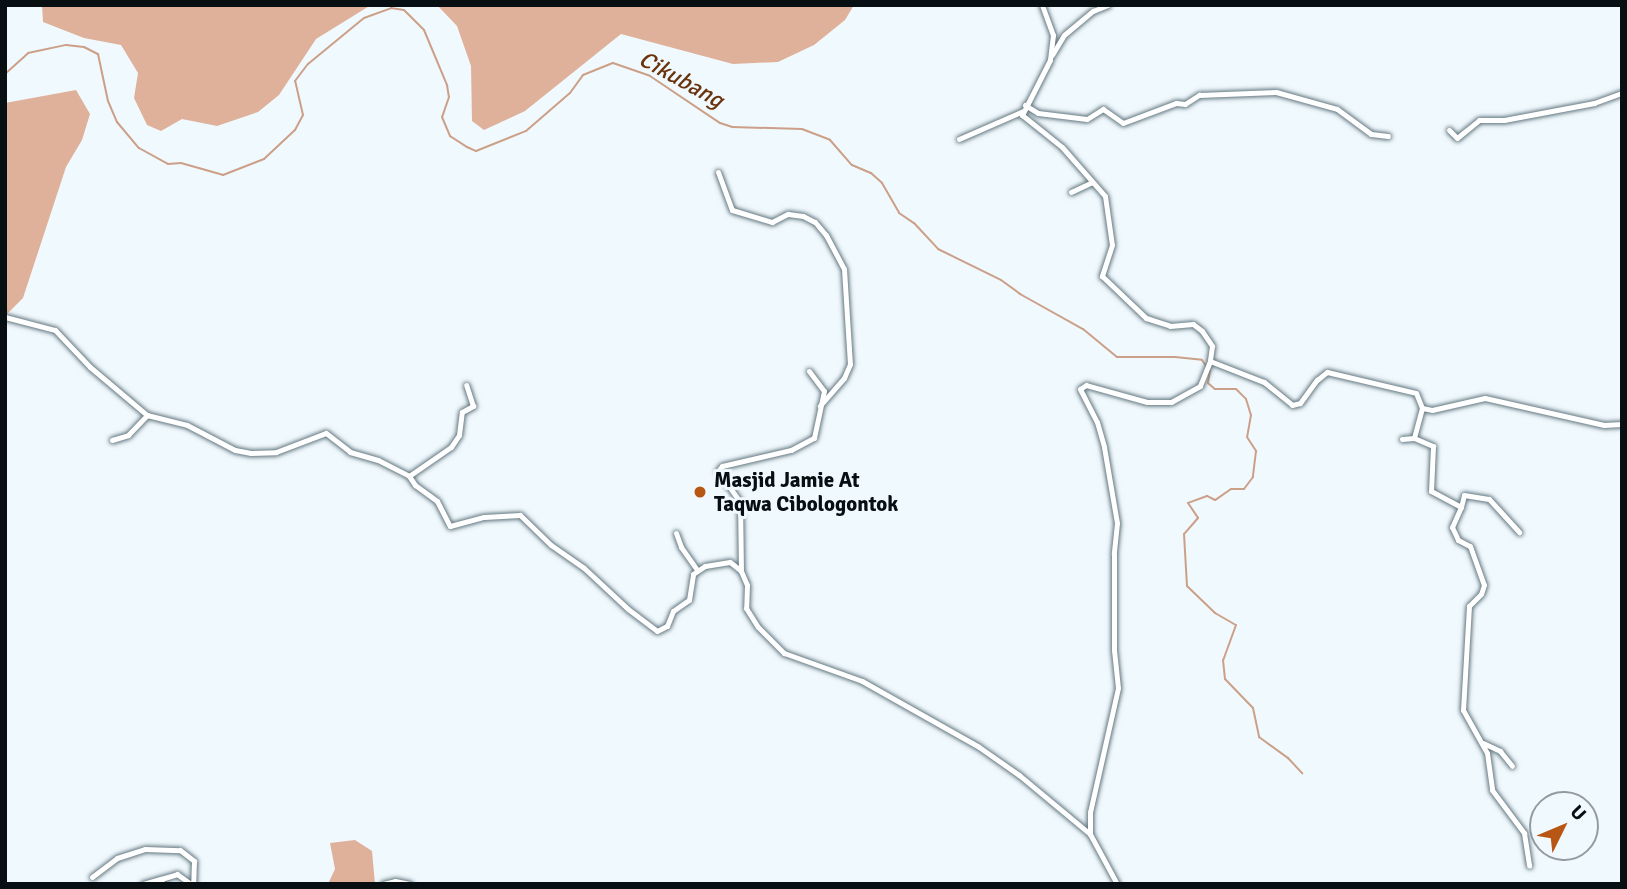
<!DOCTYPE html>
<html>
<head>
<meta charset="utf-8">
<style>
	body { margin:0 }
	#map { position:relative; width:1627px; height:889px; overflow:hidden; background:#f0f9fd; font-family:Signika,sans-serif }
	div>[style] { position:absolute }
	[style*='--x'] { left:calc(var(--x)*1px); top:calc(var(--y)*1px); width:calc(var(--w)*1px); rotate:calc(var(--a)*1deg) }
	.forest>* { inset:0; background:#dfb19a }
	.stream>* { height:2px; margin:-1px; padding:0 1px; transform-origin:1px; border-radius:1px; background:#cca088 }
	.roads { filter:drop-shadow(0 0 2px #647881) drop-shadow(0 0 2px #647881) }
	.street>* { height:5px; margin:-2.5px; padding:0 2.5px; transform-origin:2.5px; border-radius:2.5px; background:#fff }
	.dots>* { width:19px; height:19px; translate:-50% -50%; box-sizing:border-box; border:4px solid #f0f9fd; border-radius:50% }
	span { translate:-50% -50%; white-space:nowrap; text-align:center; line-height:1.15; -webkit-text-stroke:6px #f0f9fd; paint-order:stroke }
	.poi-label { font-size:21px; color:#080f12; font-weight:700 }
	.left { translate:0 -50%; text-align:left }
	.water-label { font-size:23px; color:#6a320d; font-style:italic }
	.frame { position:absolute; inset:0; border:7px solid #080f12; pointer-events:none }
	.north { position:absolute; left:1529px; top:791px; width:70px; height:70px; box-sizing:border-box; background:#f0f9fd; border:2px solid #939b9f; border-radius:50%; rotate:47deg; font-size:19px; font-weight:700; line-height:28px; text-align:center; color:#080f12 }
	.north::after { content:''; display:block; margin:auto; width:24px; height:32px; background:#b75713; clip-path:polygon(50% 0,100% 100%,50% 72%,0 100%) }
</style>
</head>
<body>
<div id="map">
	<div class="forest">
		<div style="clip-path:polygon(42px 5px,371px 5px,316px 39px,279px 95px,258px 112px,217px 126px,182px 119px,161px 131px,147px 125px,134px 98px,138px 73px,121px 45px,84px 38px,43px 22px)"></div>
		<div style="clip-path:polygon(437px 5px,854px 5px,845px 20px,814px 45px,778px 62px,733px 64px,621px 34px,525px 111px,484px 130px,472px 121px,471px 66px,457px 26px)"></div>
		<div style="clip-path:polygon(76px 90px,90px 114px,82px 140px,66px 167px,23px 298px,5px 316px,5px 103px)"></div>
		<div style="clip-path:polygon(355px 840px,372px 851px,375px 884px,328px 884px,335px 869px,330px 843px)"></div>
	</div>
	<div class="stream">
		<div style="--x:5;--y:74;--w:31;--a:-42"></div>
		<div style="--x:28;--y:53;--w:39;--a:-12"></div>
		<div style="--x:66;--y:45;--w:18;--a:6"></div>
		<div style="--x:84;--y:47;--w:16;--a:27"></div>
		<div style="--x:98;--y:54;--w:48;--a:78"></div>
		<div style="--x:108;--y:101;--w:23;--a:67"></div>
		<div style="--x:117;--y:122;--w:34;--a:50"></div>
		<div style="--x:139;--y:148;--w:33;--a:29"></div>
		<div style="--x:168;--y:164;--w:13;--a:-4"></div>
		<div style="--x:181;--y:163;--w:44;--a:15.9"></div>
		<div style="--x:223;--y:175;--w:44;--a:-21.3"></div>
		<div style="--x:264;--y:159;--w:42;--a:-43.1"></div>
		<div style="--x:295;--y:130;--w:17;--a:-62"></div>
		<div style="--x:303;--y:115;--w:35;--a:-103"></div>
		<div style="--x:295;--y:81;--w:21;--a:-53"></div>
		<div style="--x:308;--y:64;--w:72;--a:-39.4"></div>
		<div style="--x:364;--y:18;--w:29;--a:-20"></div>
		<div style="--x:391;--y:8;--w:13;--a:9"></div>
		<div style="--x:404;--y:10;--w:28;--a:45"></div>
		<div style="--x:424;--y:30;--w:60;--a:67.3"></div>
		<div style="--x:447;--y:85;--w:12;--a:81"></div>
		<div style="--x:449;--y:97;--w:21;--a:109"></div>
		<div style="--x:442;--y:117;--w:21;--a:67"></div>
		<div style="--x:450;--y:136;--w:20;--a:33"></div>
		<div style="--x:467;--y:147;--w:10;--a:24"></div>
		<div style="--x:476;--y:151;--w:54;--a:-21.8"></div>
		<div style="--x:526;--y:131;--w:58;--a:-40.8"></div>
		<div style="--x:570;--y:93;--w:22;--a:-54"></div>
		<div style="--x:583;--y:75;--w:32;--a:-22"></div>
		<div style="--x:613;--y:63;--w:39;--a:19"></div>
		<div style="--x:650;--y:76;--w:84;--a:33.9"></div>
		<div style="--x:720;--y:123;--w:13;--a:18"></div>
		<div style="--x:732;--y:127;--w:70;--a:1.6"></div>
		<div style="--x:802;--y:129;--w:30;--a:21"></div>
		<div style="--x:830;--y:140;--w:33;--a:49"></div>
		<div style="--x:852;--y:165;--w:21;--a:23"></div>
		<div style="--x:871;--y:173;--w:15;--a:42"></div>
		<div style="--x:882;--y:183;--w:34;--a:60"></div>
		<div style="--x:899;--y:213;--w:18;--a:34"></div>
		<div style="--x:914;--y:223;--w:35;--a:47"></div>
		<div style="--x:938;--y:249;--w:70;--a:26.2"></div>
		<div style="--x:1001;--y:280;--w:24;--a:36"></div>
		<div style="--x:1020;--y:294;--w:72;--a:29.1"></div>
		<div style="--x:1083;--y:329;--w:44;--a:39.5"></div>
		<div style="--x:1117;--y:357;--w:58;--a:0"></div>
		<div style="--x:1175;--y:357;--w:27;--a:6"></div>
		<div style="--x:1202;--y:360;--w:7;--a:56"></div>
		<div style="--x:1210;--y:370;--w:13;--a:99"></div>
		<div style="--x:1208;--y:383;--w:9;--a:41"></div>
		<div style="--x:1215;--y:389;--w:21;--a:0"></div>
		<div style="--x:1236;--y:389;--w:14;--a:45"></div>
		<div style="--x:1246;--y:399;--w:17;--a:73"></div>
		<div style="--x:1251;--y:415;--w:22;--a:100"></div>
		<div style="--x:1247;--y:437;--w:17;--a:57"></div>
		<div style="--x:1256;--y:451;--w:26;--a:97"></div>
		<div style="--x:1253;--y:477;--w:15;--a:127"></div>
		<div style="--x:1244;--y:489;--w:13;--a:180"></div>
		<div style="--x:1231;--y:489;--w:19;--a:145"></div>
		<div style="--x:1215;--y:500;--w:9;--a:-153"></div>
		<div style="--x:1207;--y:496;--w:20;--a:160"></div>
		<div style="--x:1188;--y:503;--w:18;--a:56"></div>
		<div style="--x:1198;--y:518;--w:21;--a:131"></div>
		<div style="--x:1184;--y:534;--w:52;--a:86.7"></div>
		<div style="--x:1187;--y:586;--w:39;--a:44"></div>
		<div style="--x:1215;--y:613;--w:24;--a:30"></div>
		<div style="--x:1236;--y:625;--w:37;--a:110"></div>
		<div style="--x:1223;--y:660;--w:19;--a:84"></div>
		<div style="--x:1225;--y:679;--w:40;--a:46"></div>
		<div style="--x:1253;--y:708;--w:30;--a:78"></div>
		<div style="--x:1259;--y:737;--w:36;--a:36"></div>
		<div style="--x:1288;--y:758;--w:21;--a:47"></div>
	</div>
	<div class="roads">
		<div class="street">
			<div style="--x:1042;--y:5;--w:32;--a:70"></div>
			<div style="--x:1053;--y:35;--w:25;--a:97"></div>
			<div style="--x:1050;--y:60;--w:62;--a:117"></div>
			<div style="--x:1022;--y:115;--w:51;--a:38.7"></div>
			<div style="--x:1062;--y:147;--w:65;--a:48.7"></div>
			<div style="--x:1105;--y:196;--w:49;--a:81.9"></div>
			<div style="--x:1112;--y:245;--w:33;--a:108"></div>
			<div style="--x:1102;--y:276;--w:61;--a:43.7"></div>
			<div style="--x:1146;--y:318;--w:25;--a:18"></div>
			<div style="--x:1170;--y:326;--w:23;--a:-5"></div>
			<div style="--x:1193;--y:324;--w:11;--a:38"></div>
			<div style="--x:1202;--y:331;--w:18;--a:56"></div>
			<div style="--x:1212;--y:346;--w:15;--a:98"></div>
			<div style="--x:1210;--y:361;--w:27;--a:112"></div>
			<div style="--x:1200;--y:386;--w:33;--a:151"></div>
			<div style="--x:1171;--y:402;--w:24;--a:180"></div>
			<div style="--x:1147;--y:402;--w:63;--a:-164.4"></div>
			<div style="--x:1086;--y:385;--w:7;--a:146"></div>
			<div style="--x:1080;--y:389;--w:37;--a:63"></div>
			<div style="--x:1097;--y:422;--w:26;--a:74"></div>
			<div style="--x:1104;--y:447;--w:77;--a:80.3"></div>
			<div style="--x:1117;--y:523;--w:31;--a:96"></div>
			<div style="--x:1114;--y:554;--w:96;--a:90"></div>
			<div style="--x:1114;--y:650;--w:38;--a:84"></div>
			<div style="--x:1118;--y:688;--w:127;--a:102.7"></div>
			<div style="--x:1090;--y:812;--w:22;--a:90"></div>
			<div style="--x:1090;--y:834;--w:57;--a:61.6"></div>
			<div style="--x:1052;--y:55;--w:23;--a:-59"></div>
			<div style="--x:1064;--y:35;--w:38;--a:-40"></div>
			<div style="--x:1093;--y:11;--w:16;--a:-22"></div>
			<div style="--x:1025;--y:105;--w:15;--a:32"></div>
			<div style="--x:1038;--y:113;--w:49;--a:7"></div>
			<div style="--x:1087;--y:119;--w:19;--a:-32"></div>
			<div style="--x:1103;--y:109;--w:24;--a:35"></div>
			<div style="--x:1123;--y:123;--w:57;--a:-20.7"></div>
			<div style="--x:1176;--y:103;--w:9;--a:6"></div>
			<div style="--x:1185;--y:104;--w:17;--a:-33"></div>
			<div style="--x:1199;--y:95;--w:77;--a:-2.2"></div>
			<div style="--x:1276;--y:92;--w:63;--a:15.6"></div>
			<div style="--x:1337;--y:109;--w:42;--a:36.3"></div>
			<div style="--x:1371;--y:134;--w:17;--a:7"></div>
			<div style="--x:1449;--y:130;--w:11;--a:45"></div>
			<div style="--x:1457;--y:138;--w:28;--a:-39"></div>
			<div style="--x:1479;--y:120;--w:25;--a:0"></div>
			<div style="--x:1504;--y:120;--w:92;--a:-10.7"></div>
			<div style="--x:1594;--y:103;--w:30;--a:-20"></div>
			<div style="--x:959;--y:139;--w:70;--a:-23.6"></div>
			<div style="--x:718;--y:172;--w:40;--a:69.8"></div>
			<div style="--x:732;--y:210;--w:42;--a:16.7"></div>
			<div style="--x:772;--y:222;--w:18;--a:-27"></div>
			<div style="--x:788;--y:214;--w:15;--a:8"></div>
			<div style="--x:803;--y:216;--w:13;--a:27"></div>
			<div style="--x:815;--y:222;--w:17;--a:50"></div>
			<div style="--x:826;--y:235;--w:38;--a:62"></div>
			<div style="--x:844;--y:269;--w:95;--a:86.4"></div>
			<div style="--x:850;--y:364;--w:15;--a:113"></div>
			<div style="--x:844;--y:378;--w:37;--a:131"></div>
			<div style="--x:1071;--y:192;--w:23;--a:-25"></div>
			<div style="--x:5;--y:317;--w:52;--a:14.6"></div>
			<div style="--x:55;--y:330;--w:51;--a:46.6"></div>
			<div style="--x:90;--y:367;--w:75;--a:40.1"></div>
			<div style="--x:147;--y:415;--w:41;--a:14"></div>
			<div style="--x:187;--y:425;--w:54;--a:27.5"></div>
			<div style="--x:235;--y:450;--w:16;--a:11"></div>
			<div style="--x:251;--y:453;--w:25;--a:-2"></div>
			<div style="--x:276;--y:452;--w:53;--a:-20.8"></div>
			<div style="--x:326;--y:433;--w:31;--a:38"></div>
			<div style="--x:350;--y:452;--w:29;--a:16"></div>
			<div style="--x:378;--y:460;--w:35;--a:27"></div>
			<div style="--x:409;--y:476;--w:11;--a:56"></div>
			<div style="--x:415;--y:485;--w:27;--a:36"></div>
			<div style="--x:437;--y:501;--w:28;--a:63"></div>
			<div style="--x:450;--y:526;--w:35;--a:-15"></div>
			<div style="--x:484;--y:517;--w:36;--a:-3"></div>
			<div style="--x:520;--y:515;--w:43;--a:44.1"></div>
			<div style="--x:551;--y:545;--w:40;--a:34.9"></div>
			<div style="--x:584;--y:568;--w:60;--a:43"></div>
			<div style="--x:628;--y:609;--w:36;--a:37"></div>
			<div style="--x:657;--y:631;--w:11;--a:-27"></div>
			<div style="--x:667;--y:626;--w:16;--a:-68"></div>
			<div style="--x:673;--y:611;--w:19;--a:-35"></div>
			<div style="--x:689;--y:600;--w:26;--a:-81"></div>
			<div style="--x:693;--y:574;--w:14;--a:-34"></div>
			<div style="--x:705;--y:566;--w:25;--a:-9"></div>
			<div style="--x:730;--y:562;--w:14;--a:39"></div>
			<div style="--x:741;--y:571;--w:15;--a:67"></div>
			<div style="--x:747;--y:585;--w:23;--a:92"></div>
			<div style="--x:746;--y:608;--w:22;--a:58"></div>
			<div style="--x:758;--y:627;--w:37;--a:45"></div>
			<div style="--x:784;--y:653;--w:83;--a:19.7"></div>
			<div style="--x:862;--y:681;--w:134;--a:29.4"></div>
			<div style="--x:979;--y:747;--w:49;--a:35"></div>
			<div style="--x:1019;--y:775;--w:92;--a:39.7"></div>
			<div style="--x:1210;--y:361;--w:58;--a:21.3"></div>
			<div style="--x:1264;--y:382;--w:36;--a:39"></div>
			<div style="--x:1292;--y:405;--w:8;--a:-14"></div>
			<div style="--x:1300;--y:403;--w:29;--a:-54"></div>
			<div style="--x:1317;--y:380;--w:13;--a:-39"></div>
			<div style="--x:1327;--y:372;--w:91;--a:13.3"></div>
			<div style="--x:1416;--y:393;--w:16;--a:68"></div>
			<div style="--x:1422;--y:408;--w:10;--a:11"></div>
			<div style="--x:1432;--y:410;--w:54;--a:-12.8"></div>
			<div style="--x:1485;--y:398;--w:122;--a:12.8"></div>
			<div style="--x:1604;--y:425;--w:18;--a:-3"></div>
			<div style="--x:1422;--y:408;--w:31;--a:105"></div>
			<div style="--x:1414;--y:438;--w:21;--a:23"></div>
			<div style="--x:1433;--y:446;--w:45;--a:92.5"></div>
			<div style="--x:1431;--y:491;--w:34;--a:28"></div>
			<div style="--x:1461;--y:507;--w:22;--a:114"></div>
			<div style="--x:1452;--y:527;--w:14;--a:65"></div>
			<div style="--x:1458;--y:540;--w:13;--a:27"></div>
			<div style="--x:1470;--y:546;--w:41;--a:70.3"></div>
			<div style="--x:1484;--y:585;--w:9;--a:108"></div>
			<div style="--x:1481;--y:594;--w:17;--a:135"></div>
			<div style="--x:1469;--y:606;--w:104;--a:93.3"></div>
			<div style="--x:1463;--y:710;--w:49;--a:60.8"></div>
			<div style="--x:1487;--y:753;--w:37;--a:82"></div>
			<div style="--x:1492;--y:790;--w:54;--a:53.3"></div>
			<div style="--x:1524;--y:833;--w:33;--a:81"></div>
			<div style="--x:1402;--y:439;--w:12;--a:-5"></div>
			<div style="--x:112;--y:440;--w:17;--a:-17"></div>
			<div style="--x:128;--y:435;--w:28;--a:-46"></div>
			<div style="--x:409;--y:476;--w:51;--a:-34.6"></div>
			<div style="--x:451;--y:447;--w:14;--a:-56"></div>
			<div style="--x:459;--y:435;--w:23;--a:-83"></div>
			<div style="--x:462;--y:412;--w:13;--a:-29"></div>
			<div style="--x:473;--y:406;--w:22;--a:-108"></div>
			<div style="--x:1461;--y:507;--w:12;--a:-76"></div>
			<div style="--x:1464;--y:495;--w:25;--a:9"></div>
			<div style="--x:1489;--y:499;--w:45;--a:47.7"></div>
			<div style="--x:676;--y:533;--w:15;--a:70"></div>
			<div style="--x:681;--y:547;--w:28;--a:55"></div>
			<div style="--x:741;--y:571;--w:69;--a:-90.8"></div>
			<div style="--x:740;--y:502;--w:38;--a:-125"></div>
			<div style="--x:718;--y:471;--w:6;--a:-51"></div>
			<div style="--x:722;--y:466;--w:71;--a:-13.1"></div>
			<div style="--x:791;--y:450;--w:26;--a:-28"></div>
			<div style="--x:814;--y:438;--w:48;--a:-78"></div>
			<div style="--x:824;--y:391;--w:25;--a:-127"></div>
			<div style="--x:1483;--y:743;--w:19;--a:25"></div>
			<div style="--x:1500;--y:751;--w:19;--a:51"></div>
			<div style="--x:92;--y:877;--w:31;--a:-37"></div>
			<div style="--x:117;--y:858;--w:29;--a:-18"></div>
			<div style="--x:145;--y:849;--w:35;--a:2"></div>
			<div style="--x:180;--y:850;--w:18;--a:38"></div>
			<div style="--x:194;--y:861;--w:23;--a:92"></div>
			<div style="--x:161;--y:879;--w:17;--a:-17"></div>
			<div style="--x:177;--y:874;--w:17;--a:36"></div>
			<div style="--x:143;--y:884;--w:19;--a:-16"></div>
			<div style="--x:161;--y:879;--w:5;--a:79"></div>
			<div style="--x:383;--y:884;--w:12;--a:-14"></div>
			<div style="--x:395;--y:881;--w:15;--a:11"></div>
		</div>
	</div>
	<div class="dots">
		<div style="left:700px;top:492px;background:#b75713"></div>
	</div>
	<div class="poi-label">
		<span class="left" style="left:714px;top:492px">Masjid Jamie At<br>Taqwa Cibologontok</span>
	</div>
	<div class="water-label">
		<span style="left:681px;top:80px;rotate:29deg">Cikubang</span>
	</div>
	<div class="frame"></div>
	<div class="north">U</div>
</div>
</body>
</html>
